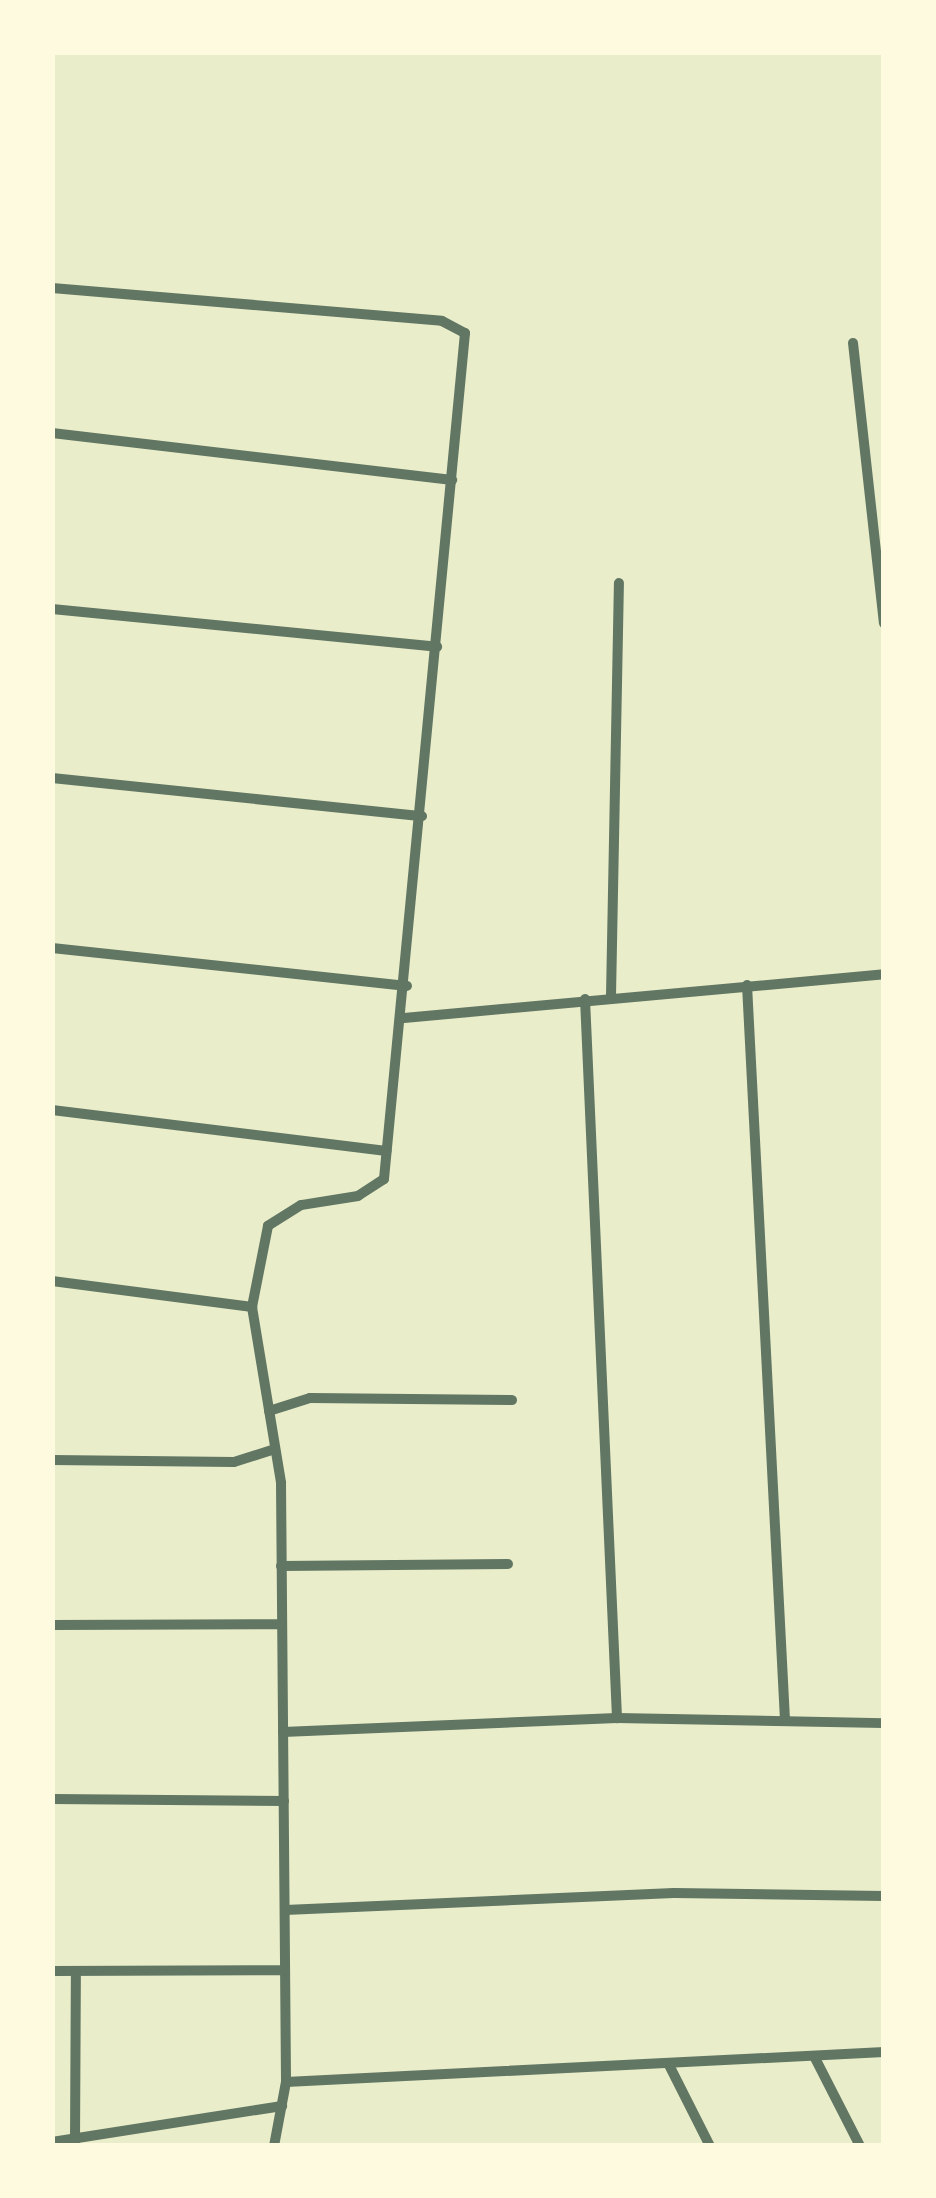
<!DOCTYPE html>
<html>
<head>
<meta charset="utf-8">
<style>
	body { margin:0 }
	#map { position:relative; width:936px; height:2198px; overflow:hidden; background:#e9edc9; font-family:Lato,sans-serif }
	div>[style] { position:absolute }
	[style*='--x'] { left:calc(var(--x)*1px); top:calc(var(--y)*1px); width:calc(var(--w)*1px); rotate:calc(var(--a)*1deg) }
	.minor>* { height:10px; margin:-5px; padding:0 5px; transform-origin:5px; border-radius:5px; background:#617663 }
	span { translate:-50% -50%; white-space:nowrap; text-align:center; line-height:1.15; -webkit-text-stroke:8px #fefae0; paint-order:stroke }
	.frame { position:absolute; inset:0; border:55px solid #fefae0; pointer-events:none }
</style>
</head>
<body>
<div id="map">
	<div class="minor">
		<div style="--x:52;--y:288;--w:391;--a:4.8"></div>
		<div style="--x:442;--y:321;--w:26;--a:28"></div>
		<div style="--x:465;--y:333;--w:850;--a:95.47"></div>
		<div style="--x:384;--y:1179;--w:31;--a:147"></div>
		<div style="--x:358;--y:1196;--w:58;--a:171"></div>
		<div style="--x:301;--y:1205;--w:39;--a:148"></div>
		<div style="--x:268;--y:1226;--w:83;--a:101.2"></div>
		<div style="--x:252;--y:1307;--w:178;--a:80.6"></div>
		<div style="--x:281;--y:1483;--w:599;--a:89.52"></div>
		<div style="--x:286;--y:2082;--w:65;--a:100.6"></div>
		<div style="--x:853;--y:343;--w:282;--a:83.7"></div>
		<div style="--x:52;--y:433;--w:403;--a:6.7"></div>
		<div style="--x:52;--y:609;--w:387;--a:5.6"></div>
		<div style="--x:52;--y:778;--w:372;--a:5.9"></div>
		<div style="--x:52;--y:948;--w:357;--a:6.1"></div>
		<div style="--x:747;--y:985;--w:737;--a:87.04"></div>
		<div style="--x:611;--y:996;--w:413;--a:-88.9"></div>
		<div style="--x:585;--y:999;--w:720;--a:87.45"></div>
		<div style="--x:404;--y:1018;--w:482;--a:-5.2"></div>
		<div style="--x:52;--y:1110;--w:337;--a:7"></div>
		<div style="--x:52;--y:1281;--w:202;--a:7.4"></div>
		<div style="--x:269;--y:1411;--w:43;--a:-17.6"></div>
		<div style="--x:310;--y:1398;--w:202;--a:0.6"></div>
		<div style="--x:52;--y:1460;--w:182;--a:0.6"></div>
		<div style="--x:234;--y:1462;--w:43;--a:-17.6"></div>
		<div style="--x:281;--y:1566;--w:227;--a:-0.5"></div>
		<div style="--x:52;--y:1625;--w:230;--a:-0.2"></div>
		<div style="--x:283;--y:1732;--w:334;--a:-2.4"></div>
		<div style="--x:617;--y:1718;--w:267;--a:1.1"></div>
		<div style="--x:52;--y:1799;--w:232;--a:0.5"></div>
		<div style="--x:285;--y:1910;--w:389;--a:-2.5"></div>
		<div style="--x:674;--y:1893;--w:210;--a:0.8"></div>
		<div style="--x:52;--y:1971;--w:233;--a:-0.2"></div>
		<div style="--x:814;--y:2056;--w:101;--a:62.9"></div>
		<div style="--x:668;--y:2063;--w:93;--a:63.2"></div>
		<div style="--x:286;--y:2082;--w:599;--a:-2.87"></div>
		<div style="--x:52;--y:2142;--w:233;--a:-8.9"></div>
		<div style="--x:75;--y:2142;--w:171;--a:-89.7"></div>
	</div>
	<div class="frame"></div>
</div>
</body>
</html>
